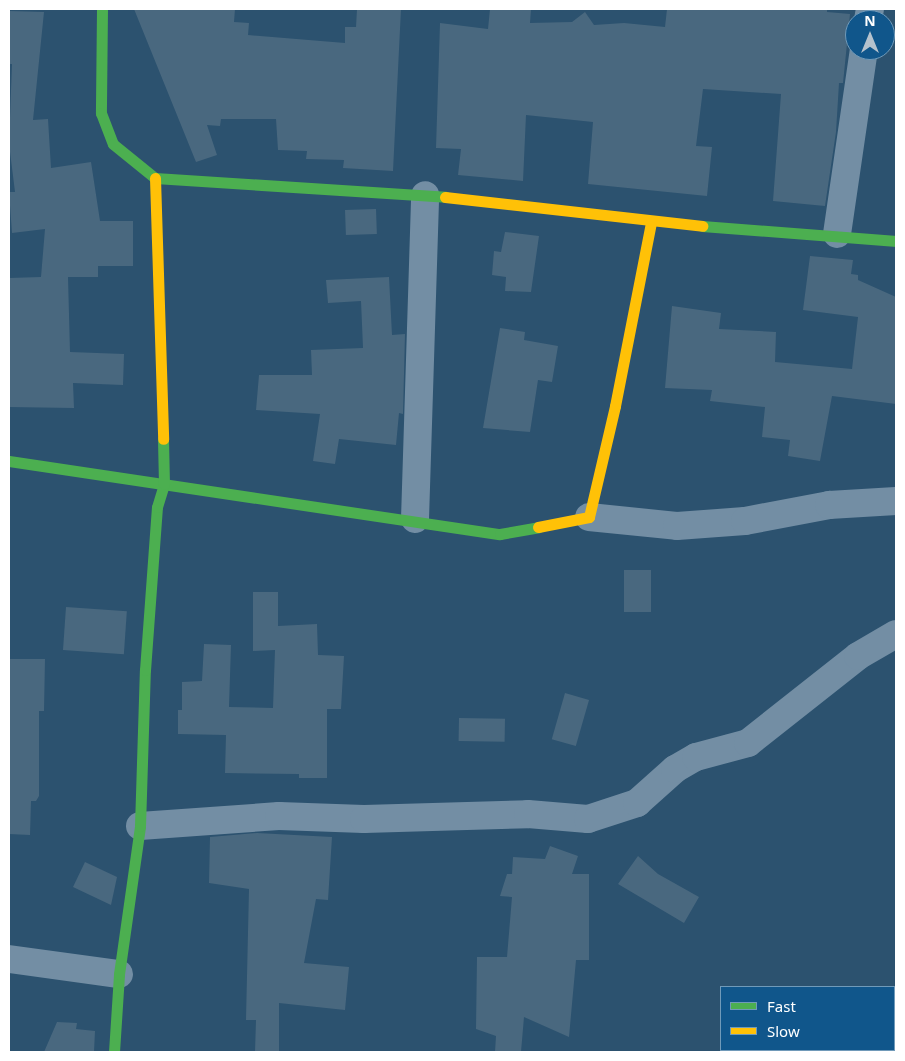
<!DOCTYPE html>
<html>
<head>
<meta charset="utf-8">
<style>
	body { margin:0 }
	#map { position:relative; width:905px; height:1061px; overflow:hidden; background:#2c526f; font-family:"Noto Sans",sans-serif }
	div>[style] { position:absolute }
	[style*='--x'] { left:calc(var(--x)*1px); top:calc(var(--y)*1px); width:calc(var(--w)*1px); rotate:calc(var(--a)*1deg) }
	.building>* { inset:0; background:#49687f; transform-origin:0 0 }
	.street>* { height:28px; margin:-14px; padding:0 14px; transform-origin:14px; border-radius:14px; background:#738ea4 }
	.fast>* { height:11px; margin:-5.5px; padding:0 5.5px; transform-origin:5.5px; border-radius:5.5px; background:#4caf50 }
	.slow>* { height:11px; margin:-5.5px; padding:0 5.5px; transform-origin:5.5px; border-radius:5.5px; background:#ffc107 }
	span { translate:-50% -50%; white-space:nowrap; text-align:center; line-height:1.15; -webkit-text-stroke:5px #10568b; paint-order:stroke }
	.frame { position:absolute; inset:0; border:10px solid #fff; pointer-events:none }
	.legend { position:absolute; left:720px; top:986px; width:175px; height:65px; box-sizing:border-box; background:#10568b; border:1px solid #709ab9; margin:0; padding:6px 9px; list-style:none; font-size:15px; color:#fff }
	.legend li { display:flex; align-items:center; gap:10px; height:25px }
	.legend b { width:25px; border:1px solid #709ab9 }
	.north { position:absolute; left:845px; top:10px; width:50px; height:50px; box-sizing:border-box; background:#10568b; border:1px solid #709ab9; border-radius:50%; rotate:0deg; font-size:14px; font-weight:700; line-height:20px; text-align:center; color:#fff }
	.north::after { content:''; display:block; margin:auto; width:18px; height:22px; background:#b5c2cd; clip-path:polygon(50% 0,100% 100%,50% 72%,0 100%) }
</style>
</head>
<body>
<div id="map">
	<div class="building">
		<div style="clip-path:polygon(134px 9px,235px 9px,234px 22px,249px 23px,248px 35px,345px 43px,345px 27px,356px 27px,357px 9px,401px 9px,393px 171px,343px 168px,344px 160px,306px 159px,307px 151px,278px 150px,276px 119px,221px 119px,220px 126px,207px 125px,217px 155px,196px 162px)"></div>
		<div style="clip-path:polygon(490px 9px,531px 9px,530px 23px,572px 22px,585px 12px,594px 25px,624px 23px,665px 27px,667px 9px,827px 9px,827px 12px,850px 14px,843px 83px,839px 83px,836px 132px,825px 206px,773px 201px,781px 94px,703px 89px,696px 146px,712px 147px,707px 196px,588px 184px,593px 122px,526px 115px,523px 181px,458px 175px,461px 149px,436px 148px,440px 23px,488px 29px)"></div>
		<div style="clip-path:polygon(9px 11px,44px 12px,33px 120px,48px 119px,51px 168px,91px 162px,100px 221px,133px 221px,133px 266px,98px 266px,98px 277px,68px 277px,70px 352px,124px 354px,123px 385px,73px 383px,74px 408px,9px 407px,9px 278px,41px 277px,45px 229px,12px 233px,9px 192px,15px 192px,9px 144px,12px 64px,9px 64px)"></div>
		<div style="left:376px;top:209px;width:25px;height:31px;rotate:88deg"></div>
		<div style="clip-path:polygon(505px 232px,539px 236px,531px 292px,505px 291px,506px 277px,492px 275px,494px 251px,501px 252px)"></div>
		<div style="clip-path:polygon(810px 256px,853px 260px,851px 274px,858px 275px,858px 280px,896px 297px,896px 404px,832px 396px,820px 461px,788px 456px,790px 440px,762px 437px,765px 407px,710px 401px,712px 390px,665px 388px,672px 306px,721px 313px,719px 329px,776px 332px,775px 362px,852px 369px,858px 317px,803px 310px)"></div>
		<div style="clip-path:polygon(389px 277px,392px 335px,405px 334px,403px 414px,399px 413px,396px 445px,339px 439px,335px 464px,313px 461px,320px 414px,256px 410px,259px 375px,312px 375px,311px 350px,363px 348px,361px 301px,328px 303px,326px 280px)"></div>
		<div style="clip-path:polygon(500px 328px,525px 332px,524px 340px,558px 346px,552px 382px,538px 380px,530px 432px,483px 428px)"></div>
		<div style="left:624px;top:570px;width:27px;height:42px"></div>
		<div style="clip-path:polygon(253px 592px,278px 592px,278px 626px,317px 624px,318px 655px,344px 656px,341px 709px,327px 709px,327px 778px,299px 778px,299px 774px,225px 773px,226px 735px,178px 734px,178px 710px,182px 710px,182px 682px,202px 681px,204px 644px,231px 645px,229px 707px,273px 708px,275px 650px,253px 651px)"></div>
		<div style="left:66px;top:607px;width:61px;height:43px;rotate:4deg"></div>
		<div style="clip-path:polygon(9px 659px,45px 659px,44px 711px,39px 711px,39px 796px,36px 801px,31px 801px,30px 835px,9px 834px)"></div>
		<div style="left:565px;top:693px;width:25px;height:48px;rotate:16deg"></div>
		<div style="left:459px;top:718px;width:46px;height:23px;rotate:1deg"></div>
		<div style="clip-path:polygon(257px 833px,332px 837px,328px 900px,316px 899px,304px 963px,349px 967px,345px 1010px,279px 1003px,279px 1052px,255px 1052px,256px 1020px,246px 1020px,249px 889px,209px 883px,210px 837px)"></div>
		<div style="clip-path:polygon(550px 846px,578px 856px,572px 874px,589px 874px,589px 960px,576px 960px,569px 1037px,524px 1017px,521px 1052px,495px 1052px,496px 1036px,476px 1029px,477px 957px,507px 957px,512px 897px,500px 896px,507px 874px,512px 874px,513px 857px,545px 859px)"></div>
		<div style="clip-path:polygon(638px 856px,658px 874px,699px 897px,684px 923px,618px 884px)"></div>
		<div style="clip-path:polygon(85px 862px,117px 877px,111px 905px,73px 887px)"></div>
		<div style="clip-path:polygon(57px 1022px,77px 1023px,76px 1029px,95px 1031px,94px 1052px,44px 1052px)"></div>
	</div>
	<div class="street">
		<div style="--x:868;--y:20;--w:11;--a:-80"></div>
		<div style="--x:837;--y:234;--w:186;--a:-81.7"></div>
		<div style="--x:589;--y:517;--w:88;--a:5.8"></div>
		<div style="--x:677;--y:526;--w:68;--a:-4.2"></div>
		<div style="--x:745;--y:521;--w:86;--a:-10.8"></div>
		<div style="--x:829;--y:505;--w:67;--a:-3.4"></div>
		<div style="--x:415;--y:519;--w:324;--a:-88.2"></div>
		<div style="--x:140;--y:826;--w:139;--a:-4.1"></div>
		<div style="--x:279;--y:816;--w:85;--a:2"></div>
		<div style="--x:364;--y:819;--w:164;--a:-1.7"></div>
		<div style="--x:528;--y:814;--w:60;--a:4.8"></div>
		<div style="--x:588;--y:819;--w:52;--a:-18.1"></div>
		<div style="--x:637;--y:803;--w:51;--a:-41.8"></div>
		<div style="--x:675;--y:769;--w:24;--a:-30"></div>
		<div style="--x:696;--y:757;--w:54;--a:-15.1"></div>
		<div style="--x:748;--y:743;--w:140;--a:-38.3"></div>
		<div style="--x:858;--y:656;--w:44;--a:-30.1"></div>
		<div style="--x:9;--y:959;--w:111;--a:7.8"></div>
	</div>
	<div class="fast">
		<div style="--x:102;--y:9;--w:104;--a:90.6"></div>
		<div style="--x:101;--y:113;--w:33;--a:69"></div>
		<div style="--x:113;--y:144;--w:54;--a:39"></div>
		<div style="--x:155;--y:178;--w:291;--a:3.7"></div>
		<div style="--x:702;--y:226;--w:195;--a:4.4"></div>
		<div style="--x:9;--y:461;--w:496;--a:8.5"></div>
		<div style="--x:500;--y:534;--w:39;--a:-10"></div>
		<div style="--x:114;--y:1052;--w:78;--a:-86.3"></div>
		<div style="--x:119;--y:974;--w:149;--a:-81.9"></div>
		<div style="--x:140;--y:826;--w:156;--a:-88.2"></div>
		<div style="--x:145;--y:670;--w:163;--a:-85.8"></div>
		<div style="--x:157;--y:507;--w:24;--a:-73"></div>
		<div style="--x:164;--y:484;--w:45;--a:-91.3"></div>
	</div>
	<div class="slow">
		<div style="--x:155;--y:178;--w:261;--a:88.2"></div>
		<div style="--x:445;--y:197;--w:259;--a:6.4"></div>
		<div style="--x:538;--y:527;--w:52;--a:-11.1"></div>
		<div style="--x:589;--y:517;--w:114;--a:-76.8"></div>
		<div style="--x:615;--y:406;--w:187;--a:-78.9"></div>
	</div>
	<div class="frame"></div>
	<ul class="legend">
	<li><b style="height:6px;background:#4caf50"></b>Fast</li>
	<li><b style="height:6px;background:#ffc107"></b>Slow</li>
	</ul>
	<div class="north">N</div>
</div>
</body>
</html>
